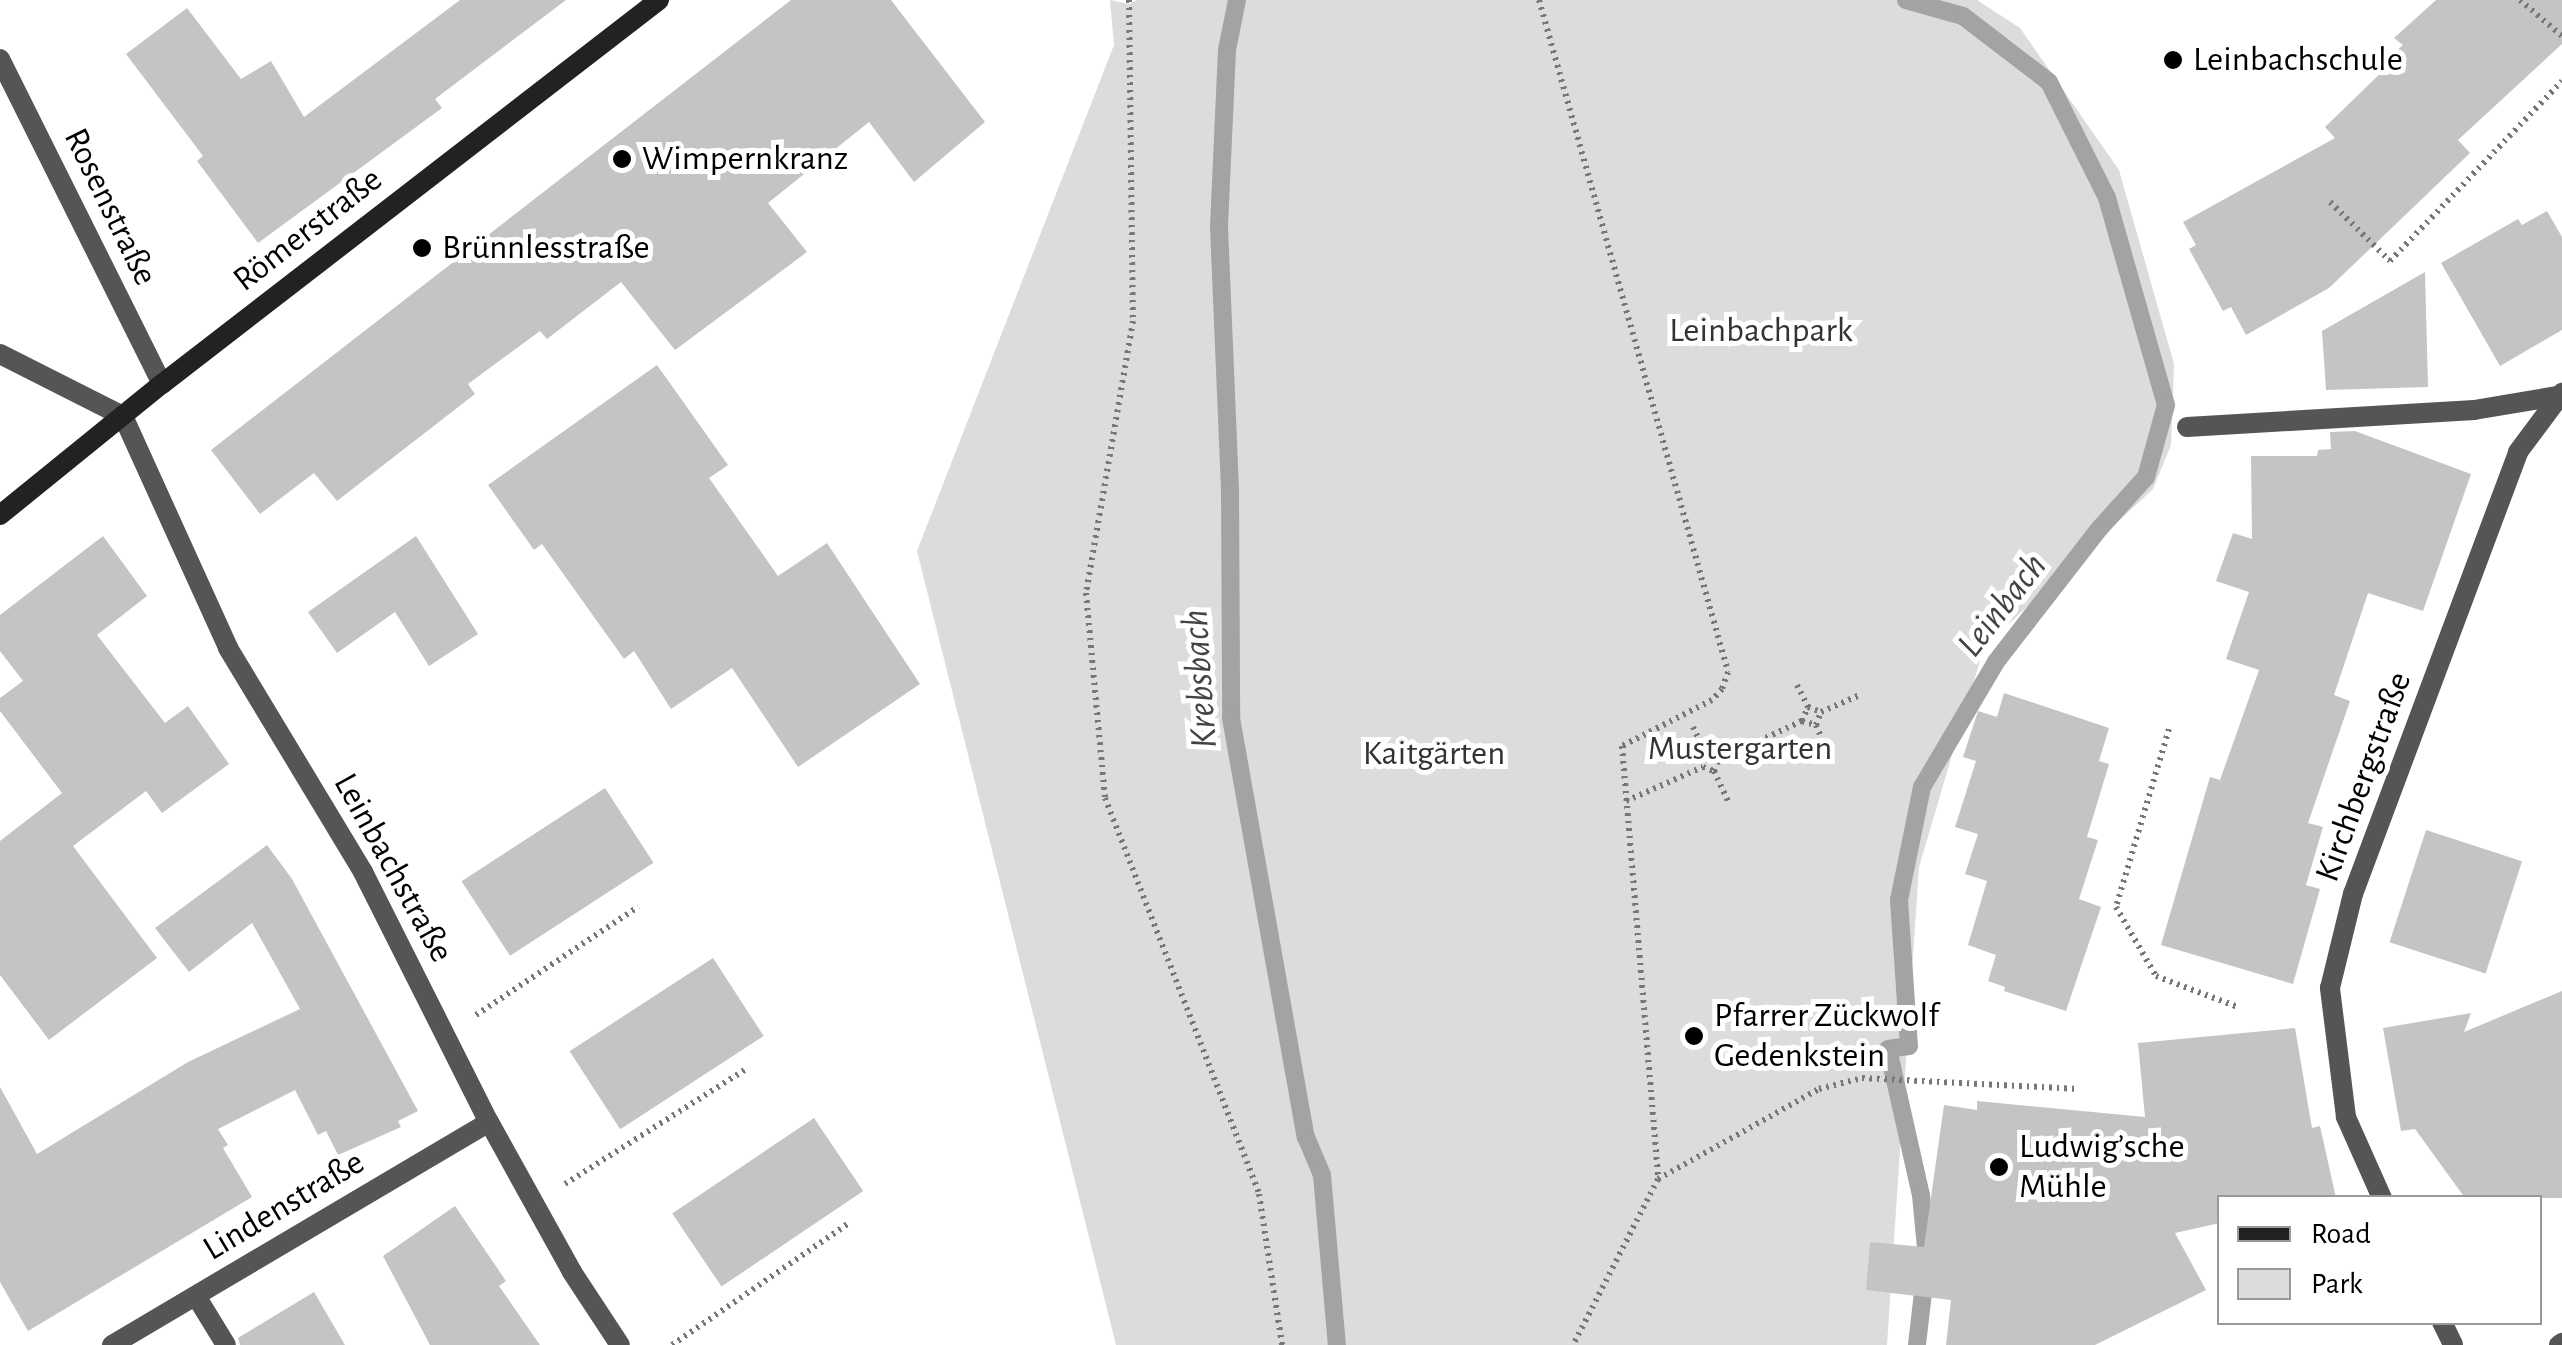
<!DOCTYPE html>
<html>
<head>
<meta charset="utf-8">
<style>
	body { margin:0 }
	#map { position:relative; width:2562px; height:1345px; overflow:hidden; background:#fff; font-family:"Alegreya Sans",sans-serif }
	div>[style] { position:absolute }
	[style*='--x'] { left:calc(var(--x)*1px); top:calc(var(--y)*1px); width:calc(var(--w)*1px); rotate:calc(var(--a)*1deg) }
	.green>* { inset:0; background:#dcdcdc }
	.stream>* { height:18px; margin:-9px; padding:0 9px; transform-origin:9px; border-radius:9px; background:#a3a3a3 }
	.building>* { inset:0; background:#c4c4c4; transform-origin:0 0 }
	.path>* { height:6px; margin-top:-3px; transform-origin:0; background:repeating-linear-gradient(90deg,#777 0 2.5px,transparent 0 7.5px) }
	.lane>* { height:20px; margin:-10px; padding:0 10px; transform-origin:10px; border-radius:10px; background:#555 }
	.street>* { height:20px; margin:-10px; padding:0 10px; transform-origin:10px; border-radius:10px; background:#555 }
	.secondary>* { height:20px; margin:-10px; padding:0 10px; transform-origin:10px; border-radius:10px; background:#222 }
	.dots>* { width:28px; height:28px; translate:-50% -50%; box-sizing:border-box; border:5px solid #fff; border-radius:50% }
	span { translate:-50% -50%; white-space:nowrap; text-align:center; line-height:1.15; -webkit-text-stroke:10px #fff; paint-order:stroke }
	.poi-label { font-size:35px; color:#000 }
	.left { translate:0 -50%; text-align:left }
	.street-label { font-size:35px; color:#000 }
	.park-label { font-size:35px; color:#333 }
	.water-label { font-size:38px; color:#444; font-style:italic }
	.legend { position:absolute; left:2217px; top:1195px; width:325px; height:130px; box-sizing:border-box; background:#fff; border:2px solid #999; margin:0; padding:12px 18px; list-style:none; font-size:30px; color:#000 }
	.legend li { display:flex; align-items:center; gap:20px; height:50px }
	.legend b { width:50px; border:2px solid #999 }
</style>
</head>
<body>
<div id="map">
	<div class="green">
		<div style="clip-path:polygon(1110px 0,1129px 4px,1137px 0,1977px 0,2020px 28px,2119px 170px,2174px 364px,2171px 445px,2153px 489px,1984px 647px,1919px 867px,1887px 1345px,1116px 1345px,917px 551px,1114px 45px)"></div>
	</div>
	<div class="stream">
		<div style="--x:1237;--y:0;--w:51;--a:101.3"></div>
		<div style="--x:1227;--y:50;--w:177;--a:92.6"></div>
		<div style="--x:1219;--y:227;--w:264;--a:87.6"></div>
		<div style="--x:1230;--y:491;--w:227;--a:89.7"></div>
		<div style="--x:1231;--y:718;--w:426;--a:79.9"></div>
		<div style="--x:1306;--y:1137;--w:41;--a:67.2"></div>
		<div style="--x:1322;--y:1175;--w:171;--a:85"></div>
		<div style="--x:1906;--y:0;--w:59;--a:15.7"></div>
		<div style="--x:1963;--y:16;--w:108;--a:37.5"></div>
		<div style="--x:2049;--y:82;--w:130;--a:63.4"></div>
		<div style="--x:2107;--y:198;--w:215;--a:74.1"></div>
		<div style="--x:2166;--y:405;--w:75;--a:105.5"></div>
		<div style="--x:2146;--y:477;--w:70;--a:132.1"></div>
		<div style="--x:2099;--y:529;--w:168;--a:127.8"></div>
		<div style="--x:1996;--y:662;--w:145;--a:120.6"></div>
		<div style="--x:1922;--y:787;--w:115;--a:101.5"></div>
		<div style="--x:1899;--y:900;--w:146;--a:86.1"></div>
		<div style="--x:1909;--y:1046;--w:21;--a:172"></div>
		<div style="--x:1888;--y:1049;--w:150;--a:77.3"></div>
		<div style="--x:1921;--y:1195;--w:63;--a:84.6"></div>
		<div style="--x:1927;--y:1258;--w:88;--a:96.6"></div>
	</div>
	<div class="building">
		<div style="clip-path:polygon(460px 0,566px 0,435px 99px,442px 108px,258px 243px,197px 161px,203px 156px,126px 54px,187px 8px,241px 79px,271px 61px,304px 117px)"></div>
		<div style="clip-path:polygon(791px 0,891px 0,985px 122px,914px 182px,869px 122px,768px 203px,807px 252px,675px 350px,621px 282px,547px 339px,540px 331px,468px 384px,475px 394px,337px 501px,314px 473px,260px 514px,211px 450px)"></div>
		<div style="clip-path:polygon(2436px 0,2562px 0,2562px 44px,2458px 140px,2470px 153px,2329px 288px,2246px 335px,2231px 307px,2223px 311px,2189px 249px,2196px 245px,2183px 222px,2335px 138px,2325px 127px,2387px 67px,2384px 62px,2403px 45px,2394px 38px)"></div>
		<div style="clip-path:polygon(2547px 211px,2562px 237px,2562px 330px,2500px 366px,2441px 263px,2518px 219px,2522px 225px)"></div>
		<div style="clip-path:polygon(2425px 272px,2428px 387px,2326px 390px,2322px 331px)"></div>
		<div style="clip-path:polygon(657px 365px,728px 465px,709px 478px,778px 576px,827px 543px,920px 684px,798px 767px,732px 668px,671px 709px,634px 651px,624px 659px,542px 544px,534px 550px,488px 485px)"></div>
		<div style="clip-path:polygon(2355px 431px,2471px 474px,2423px 611px,2368px 593px,2334px 695px,2350px 701px,2308px 823px,2323px 827px,2306px 885px,2320px 889px,2293px 984px,2161px 945px,2210px 777px,2220px 780px,2259px 670px,2226px 659px,2249px 592px,2216px 581px,2233px 533px,2252px 539px,2251px 456px,2317px 456px,2318px 450px,2331px 449px,2330px 432px)"></div>
		<div style="clip-path:polygon(103px 536px,147px 596px,97px 635px,165px 723px,188px 706px,229px 764px,162px 813px,146px 791px,73px 846px,157px 958px,49px 1040px,0 975px,0 841px,62px 793px,0 711px,0 698px,23px 681px,0 651px,0 615px)"></div>
		<div style="clip-path:polygon(416px 536px,478px 634px,429px 666px,395px 612px,337px 653px,308px 612px)"></div>
		<div style="clip-path:polygon(2004px 693px,2109px 728px,2099px 761px,2109px 764px,2087px 837px,2098px 840px,2079px 899px,2101px 907px,2066px 1011px,2004px 991px,2005px 987px,1988px 981px,1996px 955px,1968px 945px,1987px 881px,1965px 874px,1978px 834px,1955px 827px,1976px 761px,1963px 757px,1978px 711px,1997px 717px)"></div>
		<div style="left:605px;top:788px;width:89px;height:171px;rotate:57deg"></div>
		<div style="left:2426px;top:830px;width:101px;height:118px;rotate:18deg"></div>
		<div style="clip-path:polygon(267px 845px,292px 879px,418px 1111px,398px 1121px,401px 1127px,338px 1155px,326px 1131px,318px 1135px,295px 1090px,218px 1129px,228px 1145px,223px 1148px,252px 1197px,28px 1331px,0 1282px,0 1087px,37px 1154px,188px 1062px,300px 1009px,252px 923px,189px 972px,155px 928px)"></div>
		<div style="left:713px;top:958px;width:93px;height:171px;rotate:57deg"></div>
		<div style="clip-path:polygon(2562px 991px,2562px 1198px,2465px 1198px,2415px 1129px,2401px 1131px,2383px 1028px,2471px 1013px,2464px 1032px)"></div>
		<div style="clip-path:polygon(2295px 1028px,2312px 1128px,2320px 1126px,2336px 1198px,2220px 1198px,2220px 1223px,2175px 1233px,2206px 1290px,2095px 1345px,1946px 1345px,1951px 1300px,1866px 1290px,1870px 1242px,1924px 1247px,1944px 1105px,1977px 1110px,1977px 1101px,2145px 1117px,2138px 1043px)"></div>
		<div style="left:814px;top:1118px;width:88px;height:171px;rotate:56deg"></div>
		<div style="clip-path:polygon(455px 1206px,506px 1281px,499px 1286px,540px 1345px,430px 1345px,383px 1256px)"></div>
		<div style="clip-path:polygon(314px 1292px,345px 1345px,240px 1345px,238px 1338px)"></div>
	</div>
	<div class="path">
		<div style="--x:1129;--y:0;--w:321;--a:89.3"></div>
		<div style="--x:1133;--y:321;--w:276;--a:99.8"></div>
		<div style="--x:1086;--y:593;--w:206;--a:84.7"></div>
		<div style="--x:1105;--y:798;--w:425;--a:68.7"></div>
		<div style="--x:1259;--y:1194;--w:153;--a:81.3"></div>
		<div style="--x:1539;--y:0;--w:698;--a:74.29"></div>
		<div style="--x:1728;--y:672;--w:18;--a:109"></div>
		<div style="--x:1722;--y:689;--w:15;--a:132"></div>
		<div style="--x:1712;--y:700;--w:101;--a:152.9"></div>
		<div style="--x:1622;--y:746;--w:434;--a:85.2"></div>
		<div style="--x:1658;--y:1179;--w:186;--a:117.1"></div>
		<div style="--x:2520;--y:0;--w:55;--a:40.6"></div>
		<div style="--x:2330;--y:202;--w:84;--a:44.5"></div>
		<div style="--x:2390;--y:261;--w:249;--a:-46.3"></div>
		<div style="--x:1797;--y:685;--w:25;--a:63"></div>
		<div style="--x:1802;--y:721;--w:15;--a:-67"></div>
		<div style="--x:1808;--y:707;--w:14;--a:21"></div>
		<div style="--x:1816;--y:725;--w:28;--a:67"></div>
		<div style="--x:1693;--y:727;--w:33;--a:65"></div>
		<div style="--x:2169;--y:729;--w:186;--a:106.6"></div>
		<div style="--x:2116;--y:907;--w:80;--a:59.9"></div>
		<div style="--x:2156;--y:976;--w:88;--a:20.7"></div>
		<div style="--x:1714;--y:771;--w:33;--a:65"></div>
		<div style="--x:1626;--y:801;--w:84;--a:-23.8"></div>
		<div style="--x:1703;--y:767;--w:12;--a:20"></div>
		<div style="--x:1714;--y:771;--w:12;--a:-70"></div>
		<div style="--x:1718;--y:760;--w:93;--a:-24.9"></div>
		<div style="--x:1802;--y:721;--w:15;--a:16"></div>
		<div style="--x:1816;--y:725;--w:14;--a:-69"></div>
		<div style="--x:1821;--y:712;--w:43;--a:-23.6"></div>
		<div style="--x:476;--y:1015;--w:195;--a:-33.7"></div>
		<div style="--x:1658;--y:1179;--w:184;--a:-29.2"></div>
		<div style="--x:1819;--y:1089;--w:44;--a:-14.3"></div>
		<div style="--x:1862;--y:1078;--w:217;--a:2.9"></div>
		<div style="--x:565;--y:1184;--w:214;--a:-32.4"></div>
		<div style="--x:672;--y:1345;--w:215;--a:-34.6"></div>
	</div>
	<div class="lane">
		<div style="--x:2187;--y:427;--w:288;--a:-3.4"></div>
		<div style="--x:2474;--y:410;--w:85;--a:-9.5"></div>
	</div>
	<div class="street">
		<div style="--x:0;--y:59;--w:363;--a:63.5"></div>
		<div style="--x:0;--y:354;--w:138;--a:26.8"></div>
		<div style="--x:123;--y:416;--w:255;--a:65.6"></div>
		<div style="--x:228;--y:648;--w:262;--a:58.9"></div>
		<div style="--x:363;--y:872;--w:280;--a:63.3"></div>
		<div style="--x:489;--y:1122;--w:171;--a:61"></div>
		<div style="--x:572;--y:1272;--w:87;--a:56.7"></div>
		<div style="--x:2382;--y:1198;--w:89;--a:-114"></div>
		<div style="--x:2346;--y:1117;--w:130;--a:-97.1"></div>
		<div style="--x:2330;--y:988;--w:97;--a:-76.3"></div>
		<div style="--x:2353;--y:894;--w:472;--a:-69.5"></div>
		<div style="--x:2518;--y:452;--w:74;--a:-53.3"></div>
		<div style="--x:196;--y:1296;--w:57;--a:58.5"></div>
		<div style="--x:2442;--y:1322;--w:25;--a:64"></div>
		<div style="--x:112;--y:1345;--w:438;--a:-30.6"></div>
		<div style="--x:2559;--y:1345;--w:4;--a:-34"></div>
	</div>
	<div class="secondary">
		<div style="--x:0;--y:515;--w:208;--a:-39"></div>
		<div style="--x:162;--y:384;--w:628;--a:-37.69"></div>
	</div>
	<div class="dots">
		<div style="left:2173px;top:60px;background:#000"></div>
		<div style="left:622px;top:159px;background:#000"></div>
		<div style="left:422px;top:248px;background:#000"></div>
		<div style="left:1694px;top:1036px;background:#000"></div>
		<div style="left:1999px;top:1167px;background:#000"></div>
	</div>
	<div class="poi-label">
		<span class="left" style="left:2193px;top:60px">Leinbachschule</span>
		<span class="left" style="left:642px;top:159px">Wimpernkranz</span>
		<span class="left" style="left:442px;top:248px">Brünnlesstraße</span>
		<span class="left" style="left:1714px;top:1036px">Pfarrer Zückwolf<br>Gedenkstein</span>
		<span class="left" style="left:2019px;top:1167px">Ludwig’sche<br>Mühle</span>
	</div>
	<div class="street-label">
		<span style="left:110px;top:207px;rotate:64deg">Rosenstraße</span>
		<span style="left:308px;top:230px;rotate:-38deg">Römerstraße</span>
		<span style="left:2364px;top:777px;rotate:-70deg">Kirchbergstraße</span>
		<span style="left:393px;top:868px;rotate:61deg">Leinbachstraße</span>
		<span style="left:284px;top:1206px;rotate:-31deg">Lindenstraße</span>
	</div>
	<div class="park-label">
		<span style="left:1761px;top:331px">Leinbachpark</span>
		<span style="left:1740px;top:749px">Mustergarten</span>
		<span style="left:1434px;top:754px">Kaitgärten</span>
	</div>
	<div class="water-label">
		<span style="left:2003px;top:606px;rotate:-52deg">Leinbach</span>
		<span style="left:1201px;top:679px;rotate:-94deg">Krebsbach</span>
	</div>
	<ul class="legend">
	<li><b style="height:12px;background:#222"></b>Road</li>
	<li><b style="height:28px;background:#dcdcdc"></b>Park</li>
	</ul>
</div>
</body>
</html>
